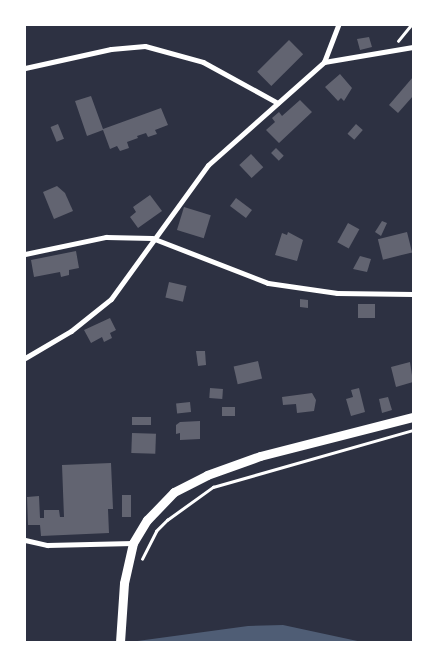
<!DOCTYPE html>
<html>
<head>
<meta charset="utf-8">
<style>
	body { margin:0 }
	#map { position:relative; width:438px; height:667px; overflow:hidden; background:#2d3142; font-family:"Asap Condensed",sans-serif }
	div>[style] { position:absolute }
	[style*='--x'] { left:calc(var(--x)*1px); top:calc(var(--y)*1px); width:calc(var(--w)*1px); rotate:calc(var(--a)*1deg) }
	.water>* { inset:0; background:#4f5d75 }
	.building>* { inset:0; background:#626471; transform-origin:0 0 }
	.path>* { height:2.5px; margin:-1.25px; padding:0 1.25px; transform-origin:1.25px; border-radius:1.25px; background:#fff }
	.minor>* { height:5px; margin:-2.5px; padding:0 2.5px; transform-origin:2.5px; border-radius:2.5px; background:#fff }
	.tertiary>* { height:9px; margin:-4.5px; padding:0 4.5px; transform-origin:4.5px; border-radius:4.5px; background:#fff }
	span { translate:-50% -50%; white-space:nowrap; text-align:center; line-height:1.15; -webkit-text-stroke:4px #fff; paint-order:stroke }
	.frame { position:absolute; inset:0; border:26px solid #fff; pointer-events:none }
</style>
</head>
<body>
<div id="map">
	<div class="water">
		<div style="clip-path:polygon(283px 625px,362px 642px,130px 642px,248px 626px)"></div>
	</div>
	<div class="building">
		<div style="clip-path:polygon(369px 37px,372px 47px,360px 50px,357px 39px)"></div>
		<div style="left:289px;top:40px;width:20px;height:45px;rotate:45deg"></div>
		<div style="clip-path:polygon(340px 74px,352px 88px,344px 101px,341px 98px,338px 101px,325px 87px)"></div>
		<div style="clip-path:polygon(413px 77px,413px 96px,398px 113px,389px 105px)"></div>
		<div style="clip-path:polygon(91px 96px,103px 129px,161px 108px,168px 125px,155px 130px,157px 134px,148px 137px,146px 133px,137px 136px,138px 138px,127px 142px,129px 148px,120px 151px,117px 146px,110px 149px,103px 130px,87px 136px,75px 101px)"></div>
		<div style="clip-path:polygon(300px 100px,312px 112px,279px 143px,266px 130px,275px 122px,272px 118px,279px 112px,282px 116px)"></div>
		<div style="left:58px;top:124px;width:16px;height:8px;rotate:68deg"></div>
		<div style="left:356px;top:124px;width:9px;height:13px;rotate:41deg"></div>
		<div style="left:276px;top:148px;width:11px;height:7px;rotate:45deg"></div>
		<div style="left:251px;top:154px;width:18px;height:16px;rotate:47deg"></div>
		<div style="clip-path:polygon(57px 186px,65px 193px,73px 211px,54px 219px,43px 192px)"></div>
		<div style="clip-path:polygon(150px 195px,162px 211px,138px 228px,130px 217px,136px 212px,133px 207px)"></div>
		<div style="left:236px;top:198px;width:20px;height:10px;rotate:37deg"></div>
		<div style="left:184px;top:207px;width:28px;height:24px;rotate:17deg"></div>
		<div style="clip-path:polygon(382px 221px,387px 223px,381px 236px,375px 232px)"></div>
		<div style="left:348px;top:223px;width:13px;height:22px;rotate:29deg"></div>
		<div style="clip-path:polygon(288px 232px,303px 240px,297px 261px,275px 255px,282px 233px,287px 235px)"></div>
		<div style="left:407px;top:232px;width:21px;height:30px;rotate:76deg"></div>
		<div style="clip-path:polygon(76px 251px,79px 268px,69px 270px,69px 275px,61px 277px,60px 272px,34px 277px,31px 260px)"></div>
		<div style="clip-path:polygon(360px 256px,371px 259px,367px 272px,353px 269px)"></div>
		<div style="left:169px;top:282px;width:18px;height:16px;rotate:13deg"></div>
		<div style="clip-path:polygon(300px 299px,308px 300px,308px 308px,300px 307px)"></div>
		<div style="left:358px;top:304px;width:17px;height:14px"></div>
		<div style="clip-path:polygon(110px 318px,116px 330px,110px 333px,112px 338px,104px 342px,102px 337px,91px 343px,84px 330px)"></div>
		<div style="clip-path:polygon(196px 351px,205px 351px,206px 365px,198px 366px)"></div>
		<div style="left:258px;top:361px;width:18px;height:25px;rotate:77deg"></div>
		<div style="clip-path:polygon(410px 362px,413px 382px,396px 387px,391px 367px)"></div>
		<div style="left:210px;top:388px;width:13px;height:10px;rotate:4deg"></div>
		<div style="clip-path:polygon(359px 388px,365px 412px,351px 416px,346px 399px,353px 397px,351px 390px)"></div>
		<div style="clip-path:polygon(312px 393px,316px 400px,314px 411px,297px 413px,296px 404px,283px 405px,282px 397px)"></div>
		<div style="clip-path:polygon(388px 397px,392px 410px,382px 413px,379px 399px)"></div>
		<div style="left:190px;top:402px;width:10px;height:14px;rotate:84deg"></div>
		<div style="left:235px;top:407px;width:9px;height:13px;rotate:90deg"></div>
		<div style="left:132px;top:417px;width:19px;height:8px"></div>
		<div style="clip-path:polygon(200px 421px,200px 439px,180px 440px,180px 433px,176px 434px,176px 425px,180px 422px)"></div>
		<div style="left:132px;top:433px;width:24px;height:20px;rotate:2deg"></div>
		<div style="clip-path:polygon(111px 463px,113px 509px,108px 509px,109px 533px,41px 536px,40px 525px,28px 525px,27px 497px,39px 496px,40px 518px,44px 518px,44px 510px,59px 510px,60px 517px,64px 517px,62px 465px)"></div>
		<div style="left:131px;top:495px;width:22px;height:9px;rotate:90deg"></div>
	</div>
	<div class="path">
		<div style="--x:398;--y:41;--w:21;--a:-51"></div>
		<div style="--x:142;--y:559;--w:31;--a:-63"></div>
		<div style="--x:156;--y:531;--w:16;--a:-45"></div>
		<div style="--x:167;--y:520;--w:57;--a:-35.7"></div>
		<div style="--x:213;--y:487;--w:208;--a:-15.9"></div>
	</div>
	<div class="minor">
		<div style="--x:324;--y:62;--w:90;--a:-9.6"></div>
		<div style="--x:25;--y:68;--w:88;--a:-12.5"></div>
		<div style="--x:111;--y:49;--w:34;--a:-5"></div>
		<div style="--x:145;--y:46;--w:60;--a:15.4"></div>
		<div style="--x:203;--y:62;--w:85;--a:28.7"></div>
		<div style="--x:25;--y:254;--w:83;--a:-11.9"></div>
		<div style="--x:106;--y:237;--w:46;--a:1.2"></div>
		<div style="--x:152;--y:238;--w:124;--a:21.2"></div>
		<div style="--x:268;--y:283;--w:70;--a:8.2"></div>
		<div style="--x:337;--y:293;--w:76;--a:0.8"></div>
		<div style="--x:25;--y:358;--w:53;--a:-30.4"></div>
		<div style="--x:71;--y:331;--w:51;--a:-38.7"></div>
		<div style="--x:111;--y:299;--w:165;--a:-54.1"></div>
		<div style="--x:208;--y:165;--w:155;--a:-41.6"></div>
		<div style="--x:324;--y:62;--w:40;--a:-69"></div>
		<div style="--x:25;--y:540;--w:23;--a:13"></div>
		<div style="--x:47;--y:545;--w:86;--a:-1.3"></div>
	</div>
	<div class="tertiary">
		<div style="--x:120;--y:642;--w:59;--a:-86.1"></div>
		<div style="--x:124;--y:583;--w:41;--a:-77.3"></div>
		<div style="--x:133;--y:543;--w:27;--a:-59"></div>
		<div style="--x:147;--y:520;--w:39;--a:-46"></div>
		<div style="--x:174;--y:492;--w:37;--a:-27"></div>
		<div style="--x:207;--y:475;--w:56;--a:-19.7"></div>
		<div style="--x:260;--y:456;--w:158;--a:-14.3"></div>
	</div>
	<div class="frame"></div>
</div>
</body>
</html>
